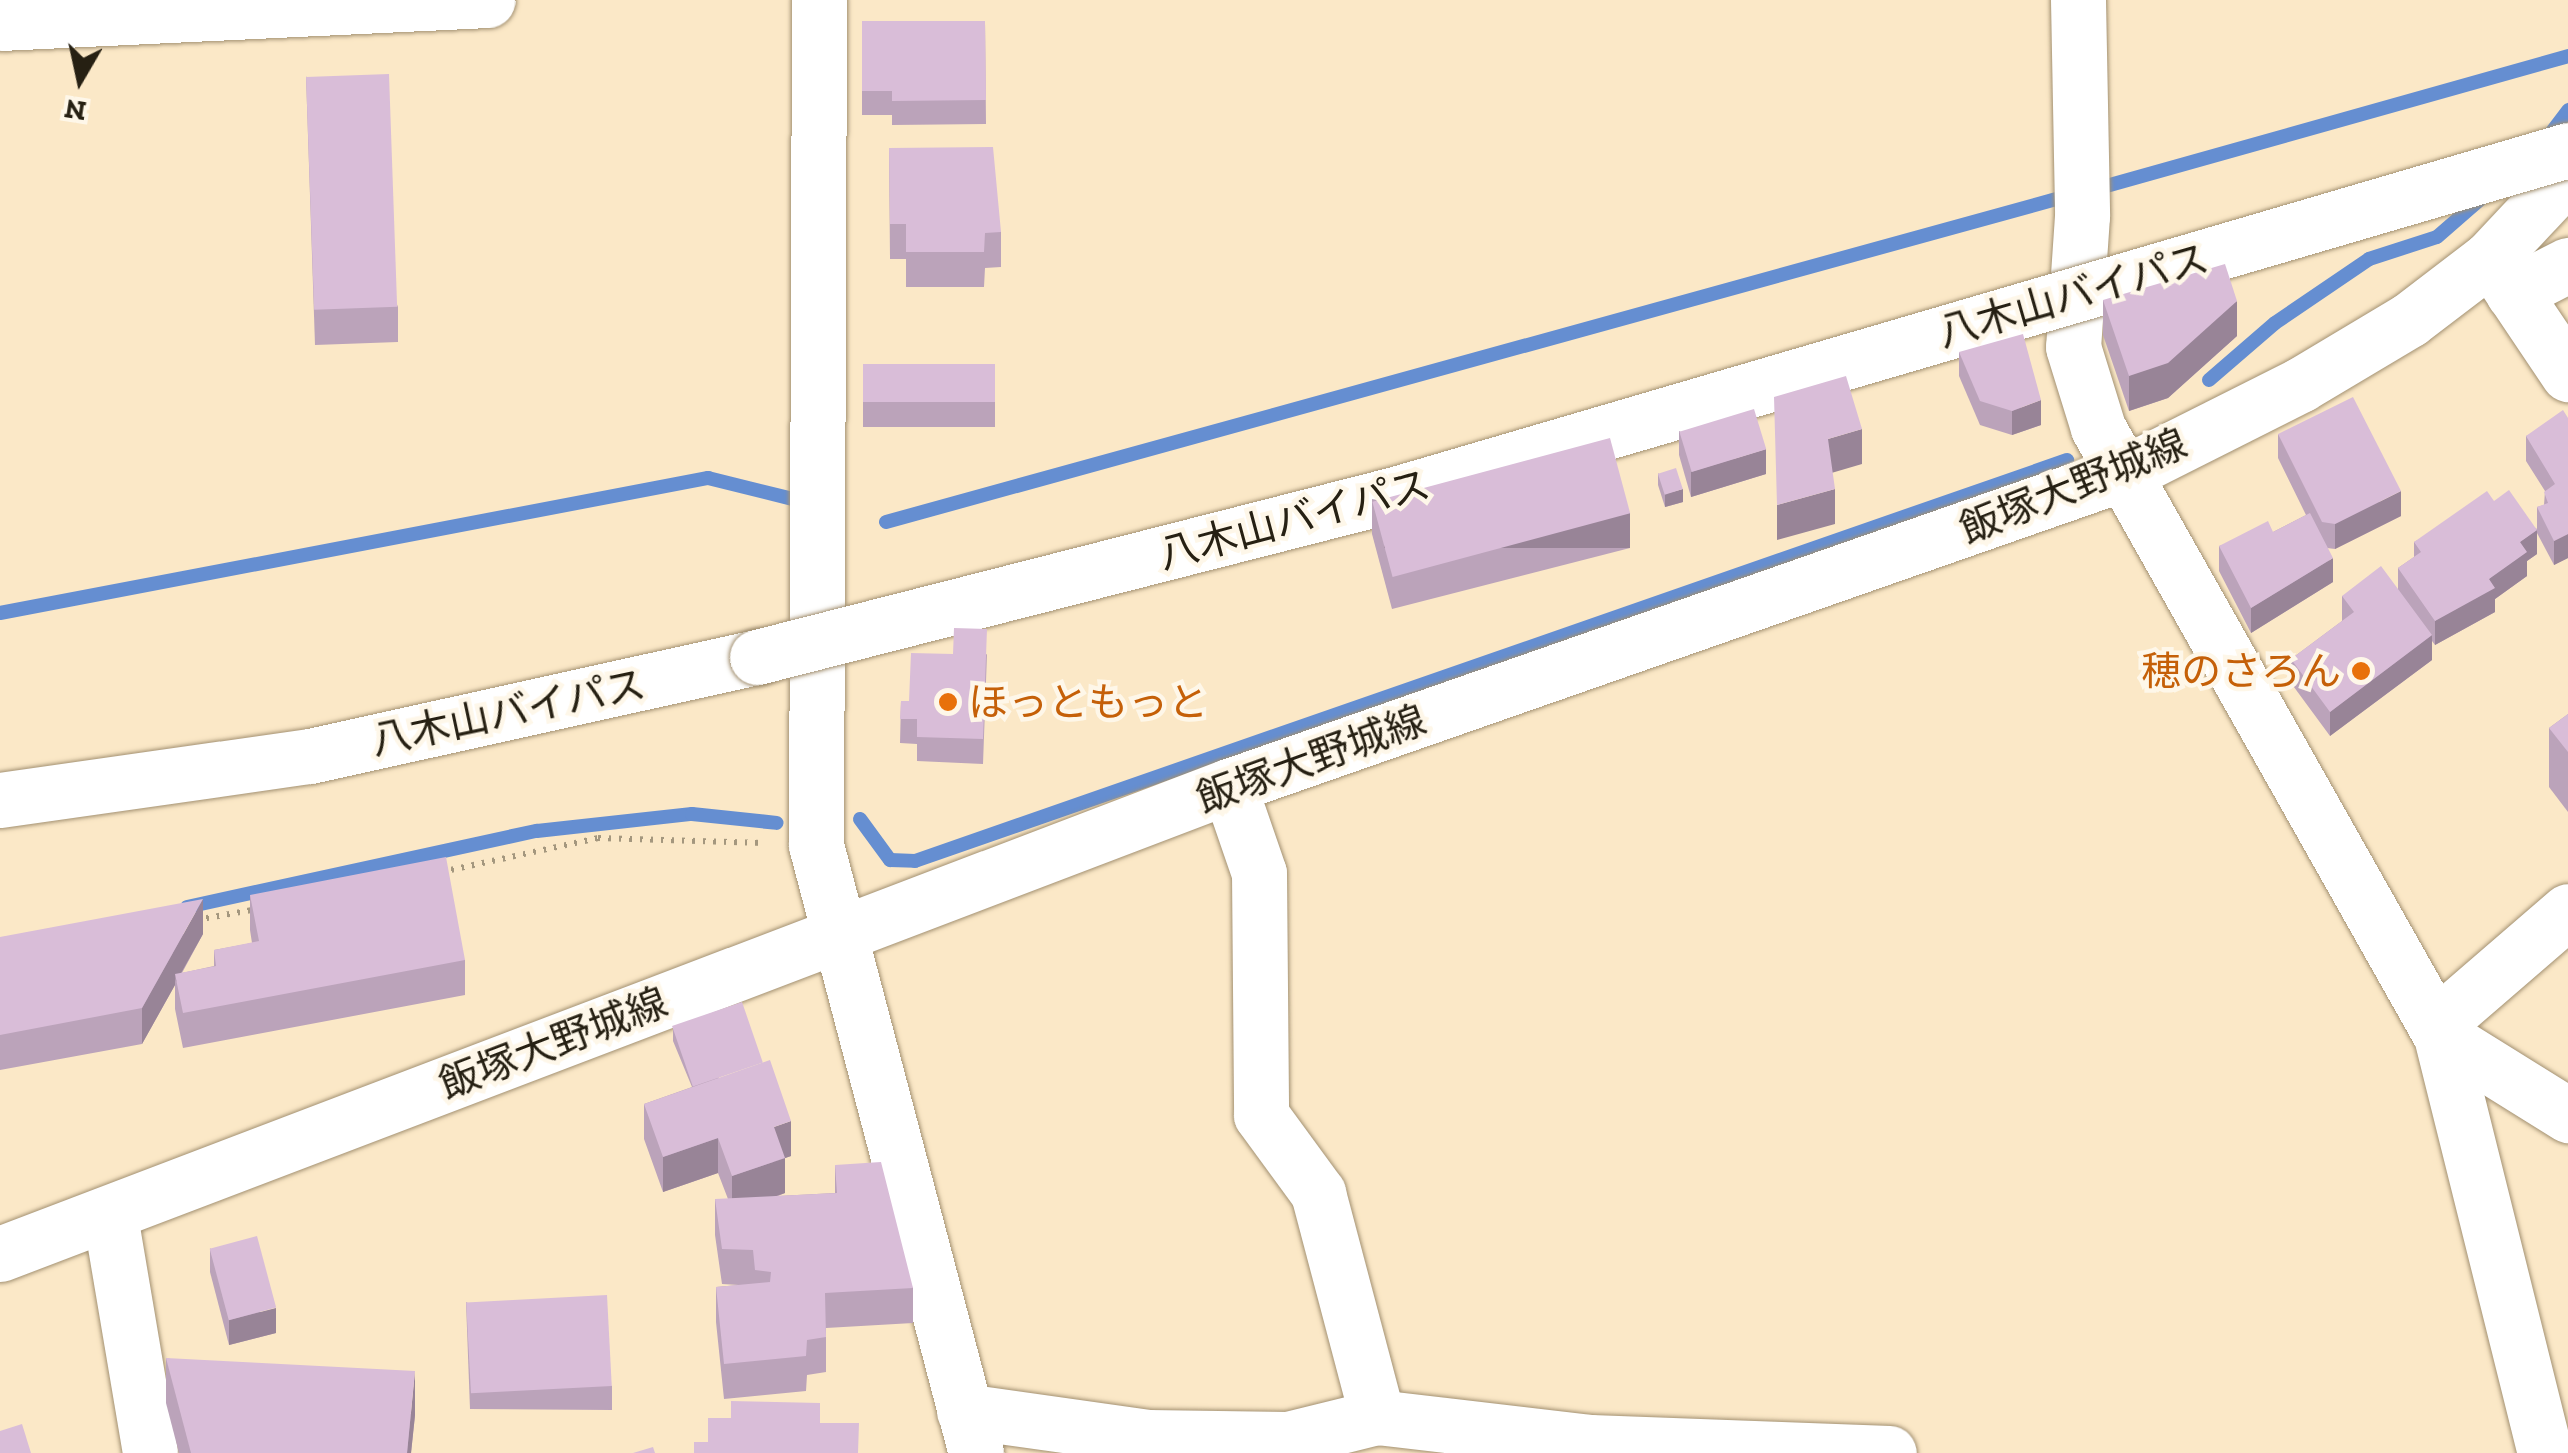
<!DOCTYPE html>
<html>
<head>
<meta charset="utf-8">
<style>
	body { margin:0 }
	#map { position:relative; width:2568px; height:1453px; overflow:hidden; background:#fbe8c7; font-family:"Zilla Slab","Noto Sans JP",serif }
	div>[style] { position:absolute }
	[style*='--x'] { left:calc(var(--x)*1px); top:calc(var(--y)*1px); width:calc(var(--w)*1px); rotate:calc(var(--a)*1deg) }
	.stream>* { height:14px; margin:-7px; padding:0 7px; transform-origin:7px; border-radius:7px; background:#658ed1 }
	.path>* { height:6px; margin-top:-3px; transform-origin:0; background:repeating-linear-gradient(90deg,#a4977e 0 2.5px,transparent 0 10.5px) }
	.roads { filter:drop-shadow(0 0 2px #a39172) drop-shadow(0 0 2px #a39172) }
	.street>* { height:55px; margin:-27.5px; padding:0 27.5px; transform-origin:27.5px; border-radius:27.5px; background:#fff }
	.secondary>* { height:55px; margin:-27.5px; padding:0 27.5px; transform-origin:27.5px; border-radius:27.5px; background:#fff }
	.primary>* { height:55px; margin:-27.5px; padding:0 27.5px; transform-origin:27.5px; border-radius:27.5px; background:#fff }
	.highway>* { height:55px; margin:-27.5px; padding:0 27.5px; transform-origin:27.5px; border-radius:27.5px; background:#fff }
	.bridges { filter:drop-shadow(0 0 2px #a39172) drop-shadow(0 0 2px #a39172) }
	.highway-bridge>* { height:55px; margin:-27.5px; padding:0 27.5px; transform-origin:27.5px; border-radius:27.5px; background:#fff }
	.wall>* { inset:0; background:#bba3ba; transform-origin:0 0 }
	.shaded-wall>* { inset:0; background:#988497; transform-origin:0 0 }
	.building>* { inset:0; background:#d9bdd8; transform-origin:0 0 }
	.dots>* { width:28px; height:28px; translate:-50% -50%; box-sizing:border-box; border:5px solid #fef7e9; border-radius:50% }
	span { translate:-50% -50%; white-space:nowrap; text-align:center; line-height:1.15; -webkit-text-stroke:9px #fef7e9; paint-order:stroke }
	.street-label { font-size:40px; color:#262013 }
	.food-label { font-size:40px; color:#c56008 }
	.right { translate:-100% -50%; text-align:right }
	.left { translate:0 -50%; text-align:left }
	.north { position:absolute; left:30px; top:30px; width:100px; height:100px; -webkit-text-stroke:8px #fef7e9; paint-order:stroke; rotate:189deg; font-size:28px; font-weight:700; line-height:40px; text-align:center; color:#262013 }
	.north::after { content:''; display:block; margin:auto; width:35px; height:45px; background:#262013; clip-path:polygon(50% 0,100% 100%,50% 72%,0 100%) }
</style>
</head>
<body>
<div id="map">
	<div class="stream">
		<div style="--x:2548;--y:137;--w:34;--a:-53"></div>
		<div style="--x:2092;--y:190;--w:495;--a:-15.7"></div>
		<div style="--x:2209;--y:380;--w:87;--a:-40.8"></div>
		<div style="--x:2275;--y:323;--w:114;--a:-34.2"></div>
		<div style="--x:2369;--y:259;--w:71;--a:-17.9"></div>
		<div style="--x:2437;--y:237;--w:62;--a:-41.1"></div>
		<div style="--x:886;--y:522;--w:1229;--a:-15.43"></div>
		<div style="--x:0;--y:613;--w:721;--a:-10.8"></div>
		<div style="--x:708;--y:478;--w:92;--a:13.9"></div>
		<div style="--x:860;--y:819;--w:51;--a:53.8"></div>
		<div style="--x:890;--y:860;--w:25;--a:2"></div>
		<div style="--x:915;--y:861;--w:1220;--a:-19.19"></div>
		<div style="--x:187;--y:907;--w:358;--a:-12.3"></div>
		<div style="--x:537;--y:831;--w:156;--a:-6.3"></div>
		<div style="--x:692;--y:814;--w:85;--a:6"></div>
	</div>
	<div class="path">
		<div style="--x:441;--y:872;--w:161;--a:-12.2"></div>
		<div style="--x:598;--y:838;--w:167;--a:1.7"></div>
		<div style="--x:196;--y:920;--w:62;--a:-10.2"></div>
	</div>
	<div class="roads">
		<div class="street">
			<div style="--x:2078;--y:0;--w:216;--a:88.9"></div>
			<div style="--x:2082;--y:216;--w:131;--a:93.9"></div>
			<div style="--x:2073;--y:347;--w:85;--a:72.8"></div>
			<div style="--x:2098;--y:428;--w:698;--a:60.57"></div>
			<div style="--x:2441;--y:1036;--w:430;--a:76"></div>
			<div style="--x:2490;--y:258;--w:140;--a:56.1"></div>
			<div style="--x:2513;--y:293;--w:62;--a:-27"></div>
			<div style="--x:1229;--y:786;--w:92;--a:71"></div>
			<div style="--x:1259;--y:873;--w:242;--a:89.5"></div>
			<div style="--x:1261;--y:1115;--w:97;--a:53.8"></div>
			<div style="--x:1318;--y:1193;--w:232;--a:75.2"></div>
			<div style="--x:2436;--y:1025;--w:174;--a:-40.8"></div>
			<div style="--x:2441;--y:1036;--w:150;--a:31.9"></div>
			<div style="--x:110;--y:1216;--w:240;--a:80.4"></div>
			<div style="--x:964;--y:1411;--w:186;--a:8"></div>
			<div style="--x:1148;--y:1437;--w:140;--a:0.8"></div>
			<div style="--x:1288;--y:1439;--w:92;--a:-13.9"></div>
			<div style="--x:1377;--y:1417;--w:215;--a:6.7"></div>
			<div style="--x:1591;--y:1442;--w:298;--a:2.1"></div>
		</div>
		<div class="secondary">
			<div style="--x:819;--y:0;--w:845;--a:90.2"></div>
			<div style="--x:816;--y:845;--w:629;--a:75.26"></div>
			<div style="--x:0;--y:23;--w:488;--a:-2.7"></div>
		</div>
		<div class="primary">
			<div style="--x:0;--y:1254;--w:1315;--a:-20.85"></div>
			<div style="--x:1229;--y:786;--w:951;--a:-19.27"></div>
			<div style="--x:2127;--y:472;--w:194;--a:-26.7"></div>
			<div style="--x:2300;--y:385;--w:127;--a:-30.8"></div>
			<div style="--x:2409;--y:320;--w:102;--a:-37.4"></div>
			<div style="--x:2490;--y:258;--w:114;--a:-46.8"></div>
		</div>
		<div class="highway">
			<div style="--x:0;--y:800;--w:313;--a:-8.1"></div>
			<div style="--x:310;--y:756;--w:458;--a:-12.5"></div>
		</div>
	</div>
	<div class="bridges">
		<div class="highway-bridge">
			<div style="--x:757;--y:657;--w:658;--a:-14.33"></div>
			<div style="--x:1395;--y:494;--w:1222;--a:-16.34"></div>
		</div>
	</div>
	<div class="wall">
		<div style="clip-path:polygon(862px 21px,985px 21px,986px 124px,892px 125px,892px 115px,862px 115px)"></div>
		<div style="clip-path:polygon(306px 76px,398px 307px,398px 342px,315px 345px)"></div>
		<div style="clip-path:polygon(889px 148px,1001px 232px,1001px 267px,985px 268px,984px 287px,906px 287px,906px 259px,890px 259px)"></div>
		<div style="clip-path:polygon(2103px 300px,2237px 336px,2168px 398px,2129px 411px,2103px 335px)"></div>
		<div style="clip-path:polygon(1959px 352px,2041px 425px,2012px 435px,1980px 425px,1959px 376px)"></div>
		<div style="left:995px;top:364px;width:63px;height:132px;rotate:90deg"></div>
		<div style="clip-path:polygon(2568px 418px,2568px 558px,2554px 565px,2537px 533px,2537px 554px,2527px 561px,2527px 576px,2495px 599px,2495px 612px,2435px 645px,2432px 641px,2432px 660px,2330px 736px,2291px 683px,2291px 659px,2342px 621px,2342px 596px,2398px 589px,2398px 568px,2414px 557px,2414px 542px,2494px 501px,2537px 529px,2537px 507px,2544px 505px,2545px 491px,2526px 461px,2526px 436px)"></div>
		<div style="clip-path:polygon(1679px 431px,1766px 474px,1691px 497px,1679px 455px)"></div>
		<div style="clip-path:polygon(2278px 434px,2401px 516px,2335px 549px,2327px 548px,2333px 582px,2251px 633px,2219px 571px,2219px 546px,2273px 532px,2306px 515px,2278px 458px)"></div>
		<div style="clip-path:polygon(1658px 473px,1683px 502px,1665px 507px,1658px 485px)"></div>
		<div style="clip-path:polygon(1372px 499px,1630px 548px,1392px 609px,1372px 534px)"></div>
		<div style="clip-path:polygon(987px 654px,983px 764px,917px 761px,917px 744px,900px 743px,901px 701px,909px 701px)"></div>
		<div style="clip-path:polygon(2568px 714px,2568px 812px,2549px 787px,2549px 728px)"></div>
		<div style="clip-path:polygon(250px 895px,465px 960px,465px 995px,183px 1048px,175px 1009px,175px 985px,142px 1044px,0 1070px,0 937px,203px 934px,182px 973px,214px 966px,214px 950px,252px 943px,250px 930px)"></div>
		<div style="clip-path:polygon(673px 1028px,791px 1156px,785px 1158px,785px 1193px,778px 1196px,835px 1193px,835px 1165px,913px 1288px,913px 1323px,826px 1328px,826px 1372px,807px 1375px,806px 1391px,724px 1399px,716px 1322px,716px 1287px,739px 1285px,722px 1284px,715px 1235px,715px 1199px,728px 1199px,718px 1173px,663px 1192px,644px 1139px,644px 1104px,692px 1087px,673px 1041px)"></div>
		<div style="clip-path:polygon(210px 1248px,276px 1333px,229px 1345px,210px 1272px)"></div>
		<div style="clip-path:polygon(466px 1302px,612px 1386px,612px 1410px,470px 1409px)"></div>
		<div style="clip-path:polygon(166px 1358px,415px 1415px,411px 1453px,179px 1453px,166px 1403px)"></div>
	</div>
	<div class="shaded-wall">
		<div style="clip-path:polygon(2237px 301px,2237px 336px,2168px 398px,2129px 411px,2129px 376px)"></div>
		<div style="clip-path:polygon(2041px 400px,2041px 425px,2012px 435px,2012px 411px)"></div>
		<div style="clip-path:polygon(1862px 429px,1862px 464px,1828px 474px,1828px 439px)"></div>
		<div style="clip-path:polygon(1766px 449px,1766px 474px,1691px 497px,1691px 472px)"></div>
		<div style="clip-path:polygon(1683px 489px,1683px 502px,1665px 507px,1665px 494px)"></div>
		<div style="clip-path:polygon(1835px 489px,1835px 524px,1777px 540px,1777px 505px)"></div>
		<div style="clip-path:polygon(2401px 491px,2401px 516px,2335px 549px,2335px 524px)"></div>
		<div style="left:1630px;top:513px;width:35px;height:246px;rotate:90deg"></div>
		<div style="clip-path:polygon(2537px 530px,2537px 554px,2527px 561px,2527px 576px,2495px 599px,2495px 612px,2435px 645px,2435px 621px,2489px 579px,2520px 542px)"></div>
		<div style="clip-path:polygon(2568px 534px,2568px 558px,2554px 565px,2554px 541px)"></div>
		<div style="clip-path:polygon(2333px 558px,2333px 582px,2251px 633px,2251px 608px)"></div>
		<div style="clip-path:polygon(2432px 635px,2432px 660px,2330px 736px,2330px 712px)"></div>
		<div style="clip-path:polygon(203px 899px,203px 934px,176px 982px,175px 974px,175px 985px,142px 1044px,142px 1008px)"></div>
		<div style="clip-path:polygon(791px 1121px,791px 1156px,774px 1162px,774px 1127px)"></div>
		<div style="clip-path:polygon(718px 1138px,718px 1173px,663px 1192px,663px 1157px)"></div>
		<div style="clip-path:polygon(785px 1158px,785px 1193px,732px 1211px,732px 1176px)"></div>
		<div style="clip-path:polygon(276px 1308px,276px 1333px,229px 1345px,229px 1320px)"></div>
		<div style="clip-path:polygon(415px 1371px,415px 1415px,411px 1453px,407px 1453px)"></div>
	</div>
	<div class="building">
		<div style="clip-path:polygon(862px 21px,985px 21px,986px 100px,892px 101px,892px 91px,862px 91px)"></div>
		<div style="left:389px;top:74px;width:233px;height:83px;rotate:88deg"></div>
		<div style="clip-path:polygon(993px 147px,1001px 232px,985px 233px,984px 252px,906px 252px,906px 224px,890px 224px,889px 148px)"></div>
		<div style="clip-path:polygon(2225px 264px,2237px 301px,2168px 363px,2129px 376px,2103px 300px)"></div>
		<div style="clip-path:polygon(2023px 334px,2041px 400px,2012px 411px,1980px 401px,1959px 352px)"></div>
		<div style="left:995px;top:364px;width:38px;height:132px;rotate:90deg"></div>
		<div style="clip-path:polygon(1846px 376px,1862px 429px,1828px 439px,1835px 489px,1777px 505px,1774px 397px)"></div>
		<div style="clip-path:polygon(2353px 397px,2401px 491px,2335px 524px,2322px 522px,2278px 434px)"></div>
		<div style="left:1754px;top:409px;width:42px;height:78px;rotate:73deg"></div>
		<div style="clip-path:polygon(2563px 410px,2568px 418px,2568px 534px,2554px 541px,2537px 507px,2548px 503px,2544px 492px,2555px 484px,2526px 436px)"></div>
		<div style="left:1610px;top:438px;width:78px;height:246px;rotate:75deg"></div>
		<div style="left:1676px;top:468px;width:22px;height:19px;rotate:72deg"></div>
		<div style="clip-path:polygon(2509px 490px,2537px 530px,2520px 542px,2527px 552px,2489px 579px,2495px 588px,2435px 621px,2398px 568px,2421px 552px,2414px 542px,2487px 491px,2494px 501px)"></div>
		<div style="clip-path:polygon(2310px 513px,2333px 558px,2251px 608px,2219px 546px,2268px 521px,2273px 532px)"></div>
		<div style="clip-path:polygon(2381px 566px,2432px 635px,2330px 712px,2291px 659px,2354px 612px,2342px 596px)"></div>
		<div style="clip-path:polygon(954px 628px,987px 629px,983px 739px,917px 737px,917px 719px,900px 719px,901px 701px,909px 701px,911px 653px,953px 654px)"></div>
		<div style="clip-path:polygon(2568px 714px,2568px 752px,2549px 728px)"></div>
		<div style="clip-path:polygon(446px 857px,465px 960px,183px 1013px,175px 974px,216px 966px,214px 950px,259px 941px,250px 895px)"></div>
		<div style="clip-path:polygon(203px 899px,142px 1008px,0 1035px,0 937px)"></div>
		<div style="left:742px;top:1002px;width:64px;height:74px;rotate:71deg"></div>
		<div style="clip-path:polygon(770px 1060px,791px 1121px,774px 1127px,785px 1158px,732px 1176px,718px 1138px,663px 1157px,644px 1104px)"></div>
		<div style="clip-path:polygon(881px 1162px,913px 1288px,825px 1293px,826px 1337px,807px 1340px,806px 1356px,724px 1364px,716px 1287px,770px 1282px,771px 1272px,755px 1270px,753px 1250px,722px 1249px,715px 1199px,837px 1193px,835px 1165px)"></div>
		<div style="left:257px;top:1236px;width:74px;height:49px;rotate:75deg"></div>
		<div style="left:607px;top:1295px;width:91px;height:141px;rotate:87deg"></div>
		<div style="clip-path:polygon(166px 1358px,415px 1371px,407px 1453px,191px 1453px)"></div>
		<div style="clip-path:polygon(731px 1401px,820px 1403px,820px 1423px,859px 1423px,858px 1453px,694px 1453px,694px 1442px,708px 1442px,708px 1418px,731px 1418px)"></div>
		<div style="clip-path:polygon(22px 1424px,31px 1453px,0 1453px,0 1431px)"></div>
		<div style="clip-path:polygon(653px 1447px,655px 1453px,633px 1453px)"></div>
	</div>
	<div class="dots">
		<div style="left:2361px;top:671px;background:#e8710a"></div>
		<div style="left:948px;top:702px;background:#e8710a"></div>
	</div>
	<div class="street-label">
		<span style="left:2073px;top:295px;rotate:-16deg">八木山バイパス</span>
		<span style="left:2073px;top:486px;rotate:-22deg">飯塚大野城線</span>
		<span style="left:1294px;top:519px;rotate:-15deg">八木山バイパス</span>
		<span style="left:508px;top:712px;rotate:-12deg">八木山バイパス</span>
		<span style="left:1311px;top:759px;rotate:-20deg">飯塚大野城線</span>
		<span style="left:553px;top:1043px;rotate:-21deg">飯塚大野城線</span>
	</div>
	<div class="food-label">
		<span class="right" style="left:2341px;top:671px">穂のさろん</span>
		<span class="left" style="left:968px;top:702px">ほっともっと</span>
	</div>
	<div class="north">N</div>
</div>
</body>
</html>
